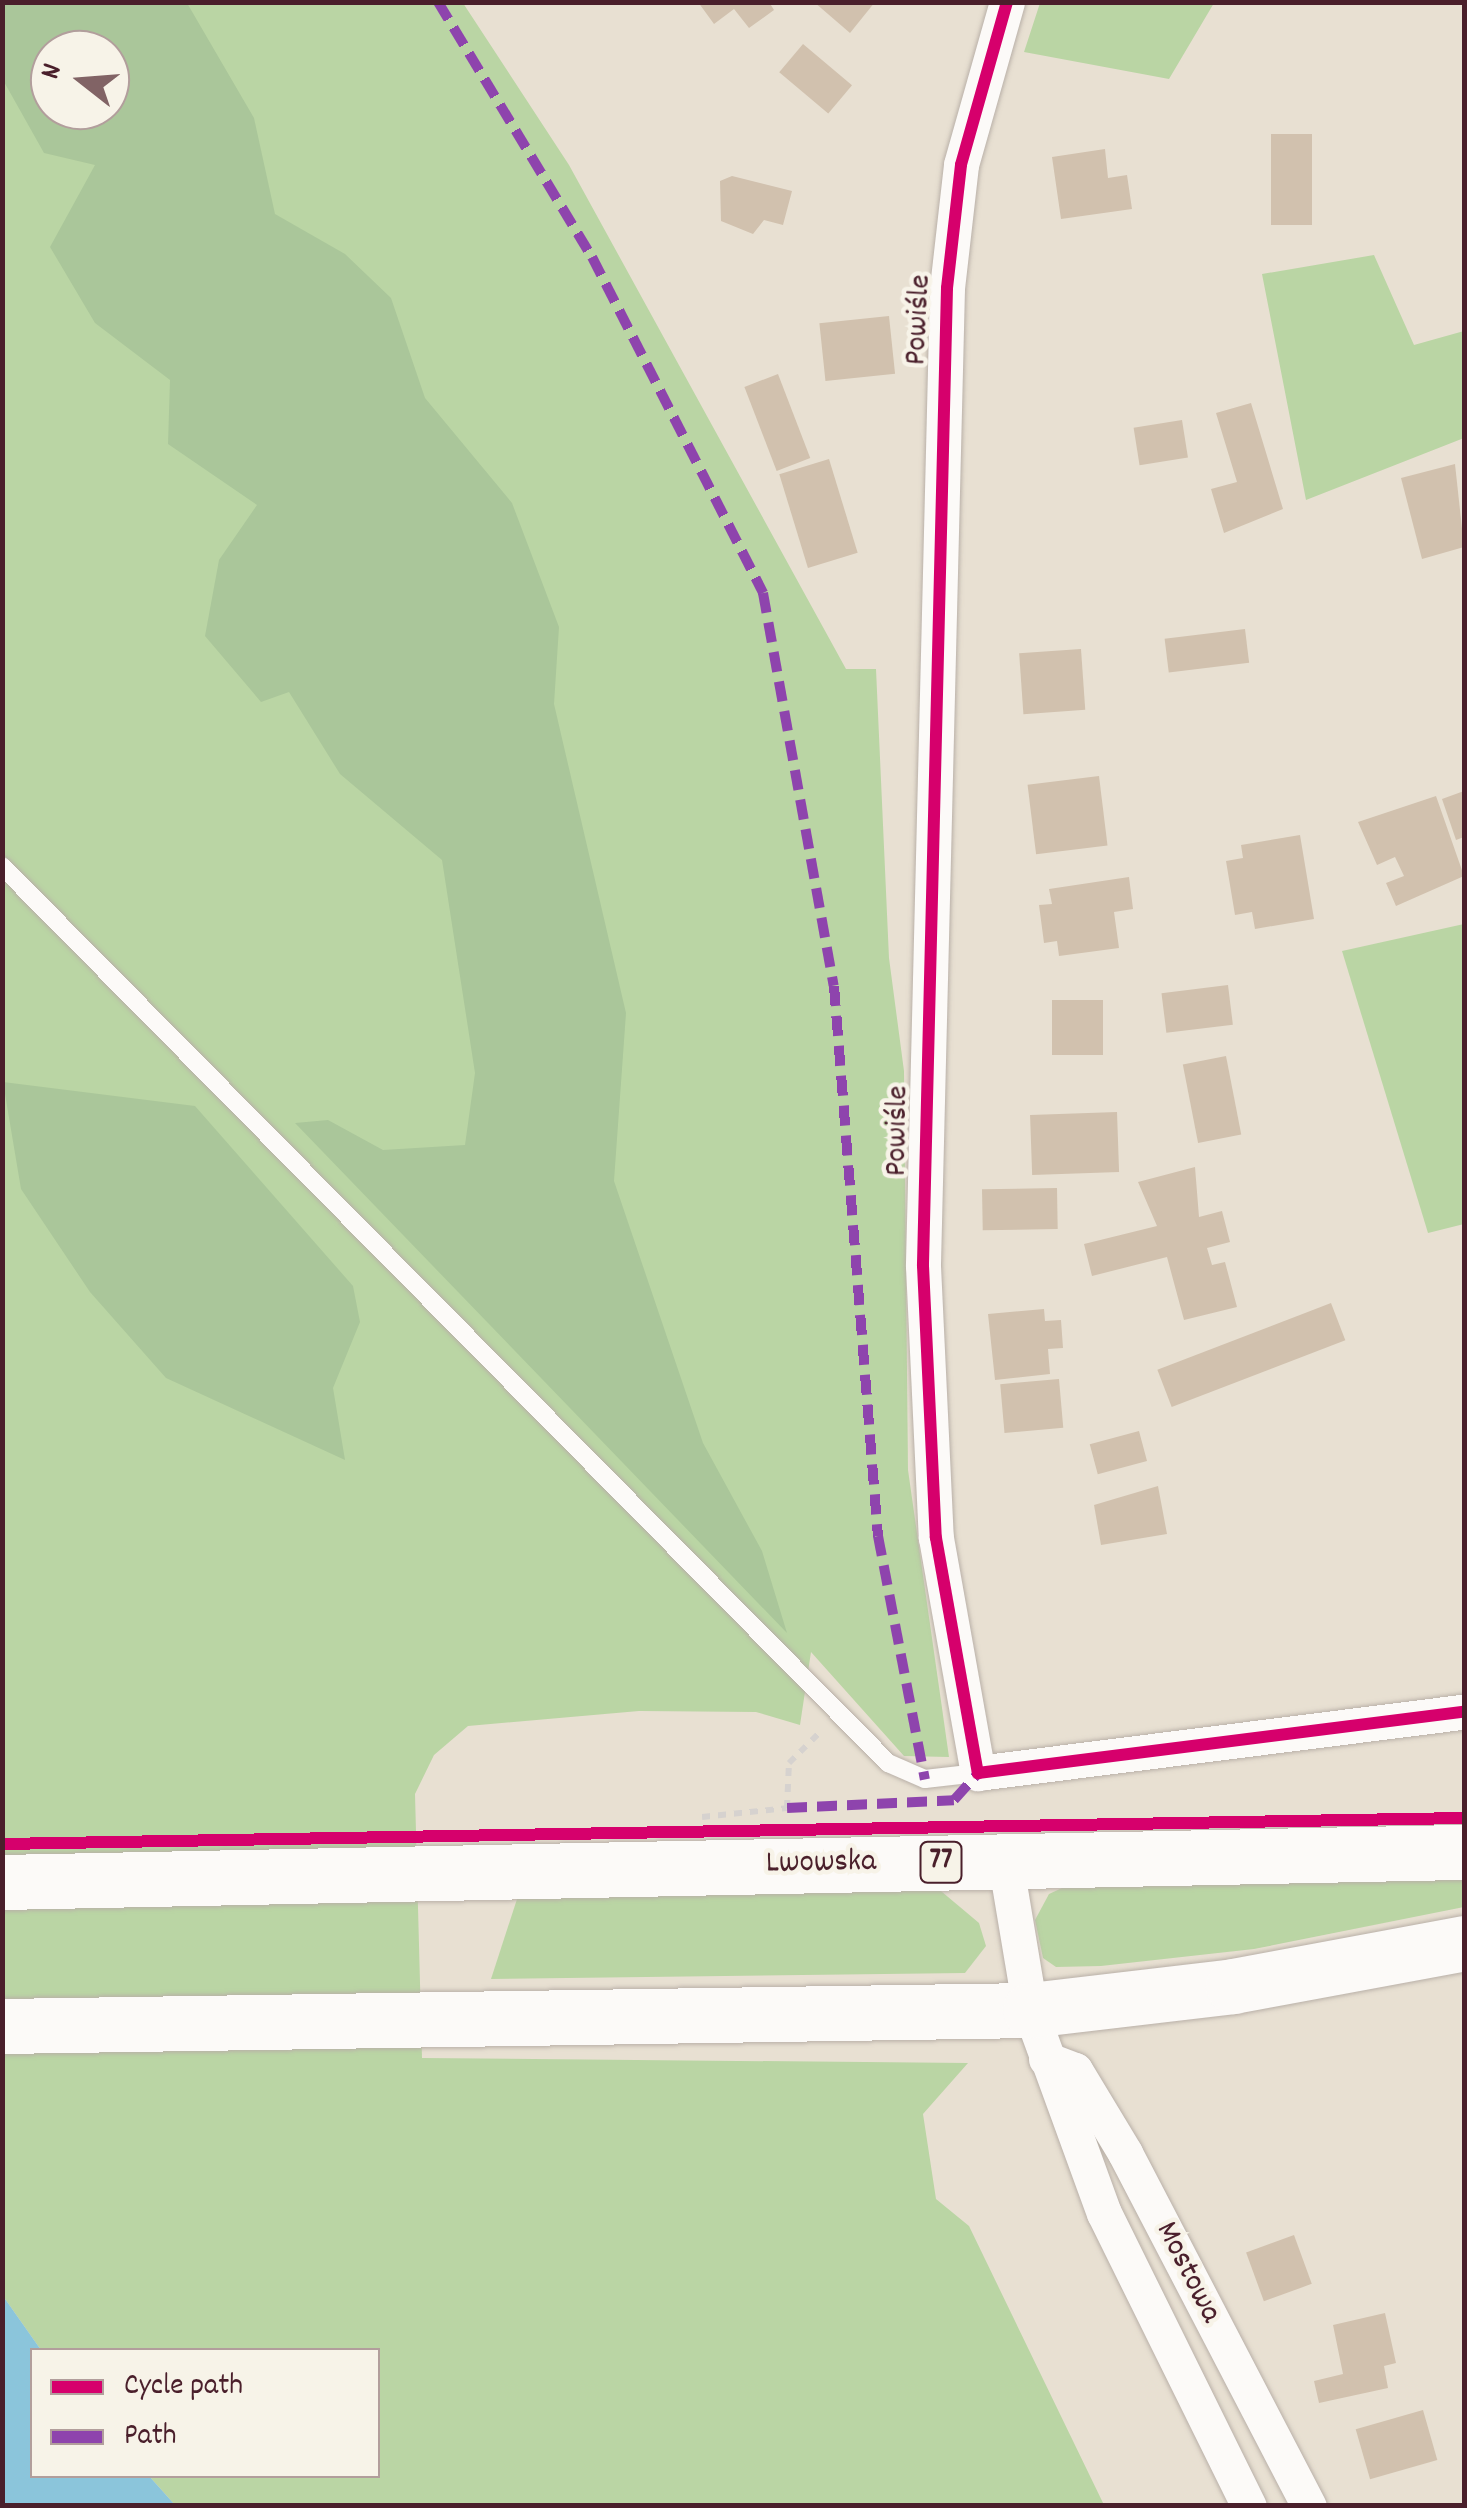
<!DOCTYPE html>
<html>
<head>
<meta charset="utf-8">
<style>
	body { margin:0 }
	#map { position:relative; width:1467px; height:2508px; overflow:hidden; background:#e8e0d2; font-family:Dekko,sans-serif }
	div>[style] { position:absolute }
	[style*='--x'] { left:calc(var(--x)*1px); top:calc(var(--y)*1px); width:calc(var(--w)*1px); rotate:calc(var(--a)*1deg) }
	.green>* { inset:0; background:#bad5a4 }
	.forest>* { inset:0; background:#aac69a }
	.water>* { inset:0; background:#8bc5db }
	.building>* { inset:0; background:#d1c1ae; transform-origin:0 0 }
	.path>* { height:6px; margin-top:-3px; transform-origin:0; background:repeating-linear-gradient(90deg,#d6d2cf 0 8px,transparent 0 16px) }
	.roads { filter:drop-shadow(0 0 2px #b9b0a8) drop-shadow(0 0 2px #b9b0a8) }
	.lane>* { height:18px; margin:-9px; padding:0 9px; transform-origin:9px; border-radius:9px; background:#fcfaf8 }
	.street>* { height:35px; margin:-17.5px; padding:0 17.5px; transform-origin:17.5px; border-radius:17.5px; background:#fcfaf8 }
	.primary>* { height:55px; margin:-27.5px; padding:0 27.5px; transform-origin:27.5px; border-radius:27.5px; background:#fcfaf8 }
	.quiet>* { height:10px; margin-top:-5px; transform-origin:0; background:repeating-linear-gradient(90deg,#8e44ad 0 20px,transparent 0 30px) }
	.cycleway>* { height:12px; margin:-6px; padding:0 6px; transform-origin:6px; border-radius:6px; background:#d6006c }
	span { translate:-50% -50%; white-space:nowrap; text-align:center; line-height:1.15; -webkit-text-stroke:9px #f7f3e8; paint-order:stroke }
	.shield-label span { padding:2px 8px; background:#f7f3e8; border:2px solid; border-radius:8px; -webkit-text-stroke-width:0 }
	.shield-label { font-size:30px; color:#4a1f2b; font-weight:700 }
	.street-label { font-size:32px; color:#4a1f2b }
	.frame { position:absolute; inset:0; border:5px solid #4a1f2b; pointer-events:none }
	.legend { position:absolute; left:30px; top:2348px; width:350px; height:130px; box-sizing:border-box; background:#f7f3e8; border:2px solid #b29e9c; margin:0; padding:12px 18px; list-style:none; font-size:30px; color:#4a1f2b }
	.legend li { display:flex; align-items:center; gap:20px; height:50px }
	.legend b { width:50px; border:2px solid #b29e9c }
	.north { position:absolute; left:30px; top:30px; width:100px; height:100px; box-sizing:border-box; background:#f7f3e8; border:2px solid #b29e9c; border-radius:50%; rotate:287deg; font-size:28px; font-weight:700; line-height:40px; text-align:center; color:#4a1f2b }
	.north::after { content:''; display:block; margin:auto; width:35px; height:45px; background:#816365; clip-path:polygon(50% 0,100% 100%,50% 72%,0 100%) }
</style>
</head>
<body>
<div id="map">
	<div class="green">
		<div style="clip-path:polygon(evenodd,2px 3px,463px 3px,569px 165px,846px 669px,876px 669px,889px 958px,904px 1071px,908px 1470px,949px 1757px,904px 1756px,811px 1652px,800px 1725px,756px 1712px,639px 1711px,468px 1726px,434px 1755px,415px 1794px,422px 2058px,968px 2063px,923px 2114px,936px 2199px,969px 2226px,1104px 2505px,175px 2505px,149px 2476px,378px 2476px,378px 2350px,41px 2350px,3px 2296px,2px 3px,50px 50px,110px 50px,110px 110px,50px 110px,50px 50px)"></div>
		<div style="clip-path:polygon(1040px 3px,1040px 2px,1214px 3px,1169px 79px,1024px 52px)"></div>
		<div style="clip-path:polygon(1374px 255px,1414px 345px,1464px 331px,1464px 438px,1306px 500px,1262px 274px)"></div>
		<div style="clip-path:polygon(1464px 924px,1464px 1224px,1428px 1233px,1342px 951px)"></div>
		<div style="clip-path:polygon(1464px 1874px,1464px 1907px,1254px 1949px,1101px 1966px,1056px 1967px,1043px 1958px,1035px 1920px,1049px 1894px,1075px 1882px)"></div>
		<div style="clip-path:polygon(935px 1886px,979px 1923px,986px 1946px,965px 1973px,491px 1979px,518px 1896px)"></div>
	</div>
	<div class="forest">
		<div style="clip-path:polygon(evenodd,2px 3px,187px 3px,254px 118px,275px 214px,345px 254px,391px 298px,425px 398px,512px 503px,559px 627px,554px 704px,626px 1013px,614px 1181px,703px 1443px,762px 1551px,787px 1633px,295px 1123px,328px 1120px,383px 1150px,465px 1145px,475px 1073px,442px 860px,340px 774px,289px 692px,261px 702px,205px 636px,219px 560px,257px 505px,168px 444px,170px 380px,95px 323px,50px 247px,95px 165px,44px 153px,3px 80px,2px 3px,50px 50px,110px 50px,110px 110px,50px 110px,50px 50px)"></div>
		<div style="clip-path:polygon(3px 1082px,195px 1106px,353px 1286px,360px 1322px,333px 1388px,345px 1460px,166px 1378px,90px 1292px,21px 1189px)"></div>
	</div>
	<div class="water">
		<div style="clip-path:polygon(3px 2296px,41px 2350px,32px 2350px,32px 2476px,149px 2476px,175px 2505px,3px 2505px)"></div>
	</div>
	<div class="building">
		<div style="clip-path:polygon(698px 2px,769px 2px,774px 10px,749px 28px,734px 9px,714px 24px)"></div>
		<div style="clip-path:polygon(814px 2px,875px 2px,850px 33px)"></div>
		<div style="left:803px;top:44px;width:64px;height:37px;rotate:40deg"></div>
		<div style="left:1271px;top:134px;width:41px;height:91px"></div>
		<div style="clip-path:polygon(1105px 149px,1108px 178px,1127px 175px,1132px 209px,1061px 219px,1052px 157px)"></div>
		<div style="clip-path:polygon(732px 176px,792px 191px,783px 225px,764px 220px,753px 234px,721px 221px,720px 181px)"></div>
		<div style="left:889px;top:316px;width:58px;height:70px;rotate:84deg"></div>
		<div style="left:778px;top:374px;width:90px;height:36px;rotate:69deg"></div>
		<div style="clip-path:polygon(1251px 403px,1283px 509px,1224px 533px,1211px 489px,1237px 482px,1216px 413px)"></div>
		<div style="left:1182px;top:420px;width:38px;height:49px;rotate:81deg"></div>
		<div style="left:829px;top:459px;width:98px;height:52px;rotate:73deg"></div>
		<div style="clip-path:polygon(1455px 464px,1464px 547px,1422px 559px,1401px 478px)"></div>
		<div style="left:1245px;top:629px;width:34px;height:81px;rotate:83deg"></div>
		<div style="left:1081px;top:649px;width:61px;height:62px;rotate:86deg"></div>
		<div style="left:1099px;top:776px;width:70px;height:72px;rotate:83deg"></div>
		<div style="clip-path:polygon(1464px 791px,1464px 837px,1456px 840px,1442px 799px)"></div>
		<div style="clip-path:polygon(1436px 796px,1464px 876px,1396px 906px,1386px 883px,1404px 876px,1395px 857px,1377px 865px,1358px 822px)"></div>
		<div style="clip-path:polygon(1300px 835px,1314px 919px,1255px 929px,1252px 912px,1235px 915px,1226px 861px,1243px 858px,1241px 845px)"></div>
		<div style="clip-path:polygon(1129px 877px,1133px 909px,1114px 912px,1119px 948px,1059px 956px,1057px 941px,1044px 943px,1039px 905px,1052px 904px,1049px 889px)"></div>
		<div style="left:1228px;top:985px;width:40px;height:67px;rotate:83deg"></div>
		<div style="left:1103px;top:1000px;width:55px;height:51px;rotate:90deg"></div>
		<div style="left:1226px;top:1056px;width:80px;height:44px;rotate:79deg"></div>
		<div style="left:1117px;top:1112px;width:60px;height:87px;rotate:88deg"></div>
		<div style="clip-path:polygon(1195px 1167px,1199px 1217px,1222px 1211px,1230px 1242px,1207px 1248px,1212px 1265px,1225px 1262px,1237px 1307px,1184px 1320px,1167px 1257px,1092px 1276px,1084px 1244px,1157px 1226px,1138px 1182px)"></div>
		<div style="left:1057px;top:1188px;width:41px;height:75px;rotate:89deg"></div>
		<div style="left:1331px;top:1303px;width:40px;height:186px;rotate:69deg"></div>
		<div style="clip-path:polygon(1044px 1309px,1045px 1321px,1061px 1320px,1063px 1348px,1048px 1349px,1050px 1374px,995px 1380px,988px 1314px)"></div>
		<div style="left:1059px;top:1379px;width:49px;height:59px;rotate:85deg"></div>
		<div style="left:1139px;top:1431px;width:31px;height:51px;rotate:75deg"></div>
		<div style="clip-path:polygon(1158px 1486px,1167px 1534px,1101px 1545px,1094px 1505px)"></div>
		<div style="left:1294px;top:2235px;width:52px;height:51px;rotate:70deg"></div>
		<div style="clip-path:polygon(1385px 2313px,1396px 2363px,1384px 2366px,1388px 2388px,1319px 2403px,1314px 2381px,1343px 2374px,1333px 2325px)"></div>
		<div style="left:1423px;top:2410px;width:52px;height:70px;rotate:74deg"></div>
	</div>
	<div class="path">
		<div style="--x:702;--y:1817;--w:85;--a:-6"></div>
		<div style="--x:787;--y:1808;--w:45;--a:-87.5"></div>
		<div style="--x:789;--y:1763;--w:41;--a:-45"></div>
	</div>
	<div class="roads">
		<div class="lane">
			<div style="--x:2;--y:866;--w:1261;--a:45.35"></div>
			<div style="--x:888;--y:1763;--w:40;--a:23.4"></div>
			<div style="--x:925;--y:1779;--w:53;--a:-6.5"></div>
		</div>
		<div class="street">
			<div style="--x:1007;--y:2;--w:169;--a:105.8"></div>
			<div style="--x:961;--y:165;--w:124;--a:96.5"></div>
			<div style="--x:947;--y:288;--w:978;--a:91.41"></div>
			<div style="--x:923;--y:1266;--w:272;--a:87.3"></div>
			<div style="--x:936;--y:1538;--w:239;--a:79.9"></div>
			<div style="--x:978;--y:1773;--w:490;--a:-7.2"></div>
			<div style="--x:1005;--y:1860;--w:152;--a:80.5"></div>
			<div style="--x:1030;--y:2010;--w:216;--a:70"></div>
			<div style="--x:1104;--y:2213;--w:327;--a:63.7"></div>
			<div style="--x:1046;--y:2059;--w:31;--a:21"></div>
			<div style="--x:1075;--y:2070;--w:97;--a:58.9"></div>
			<div style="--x:1125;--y:2153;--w:398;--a:62.5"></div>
		</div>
		<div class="primary">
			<div style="--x:2;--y:1882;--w:1462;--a:-1.18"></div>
			<div style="--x:2;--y:2026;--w:1028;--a:-0.89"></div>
			<div style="--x:1030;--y:2010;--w:204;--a:-6.7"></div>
			<div style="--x:1233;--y:1986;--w:235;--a:-10.5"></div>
		</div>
	</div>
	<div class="quiet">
		<div style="--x:438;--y:2;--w:298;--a:58.9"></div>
		<div style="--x:592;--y:257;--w:377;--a:63"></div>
		<div style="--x:763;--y:593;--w:399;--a:79.8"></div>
		<div style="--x:834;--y:986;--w:552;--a:85.43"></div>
		<div style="--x:878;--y:1536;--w:248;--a:79.1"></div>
		<div style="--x:787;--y:1808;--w:167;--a:-2.7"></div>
		<div style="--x:954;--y:1800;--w:36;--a:-48"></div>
	</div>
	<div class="cycleway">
		<div style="--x:1007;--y:2;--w:169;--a:105.8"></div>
		<div style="--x:961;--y:165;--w:124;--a:96.5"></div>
		<div style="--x:947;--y:288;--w:978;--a:91.41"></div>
		<div style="--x:923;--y:1266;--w:272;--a:87.3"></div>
		<div style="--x:936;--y:1538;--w:239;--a:79.9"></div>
		<div style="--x:978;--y:1773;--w:490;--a:-7.2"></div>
		<div style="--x:2;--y:1844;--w:1462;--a:-1.02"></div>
	</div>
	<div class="shield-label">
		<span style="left:941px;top:1862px">77</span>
	</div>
	<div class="street-label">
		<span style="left:920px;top:320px;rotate:-87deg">Powiśle</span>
		<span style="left:899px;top:1131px;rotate:-89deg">Powiśle</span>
		<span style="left:821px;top:1864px;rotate:-1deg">Lwowska</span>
		<span style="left:1187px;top:2273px;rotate:63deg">Mostowa</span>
	</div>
	<div class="frame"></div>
	<ul class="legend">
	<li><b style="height:12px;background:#d6006c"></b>Cycle path</li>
	<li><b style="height:12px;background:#8e44ad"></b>Path</li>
	</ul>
	<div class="north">N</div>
</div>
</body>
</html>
